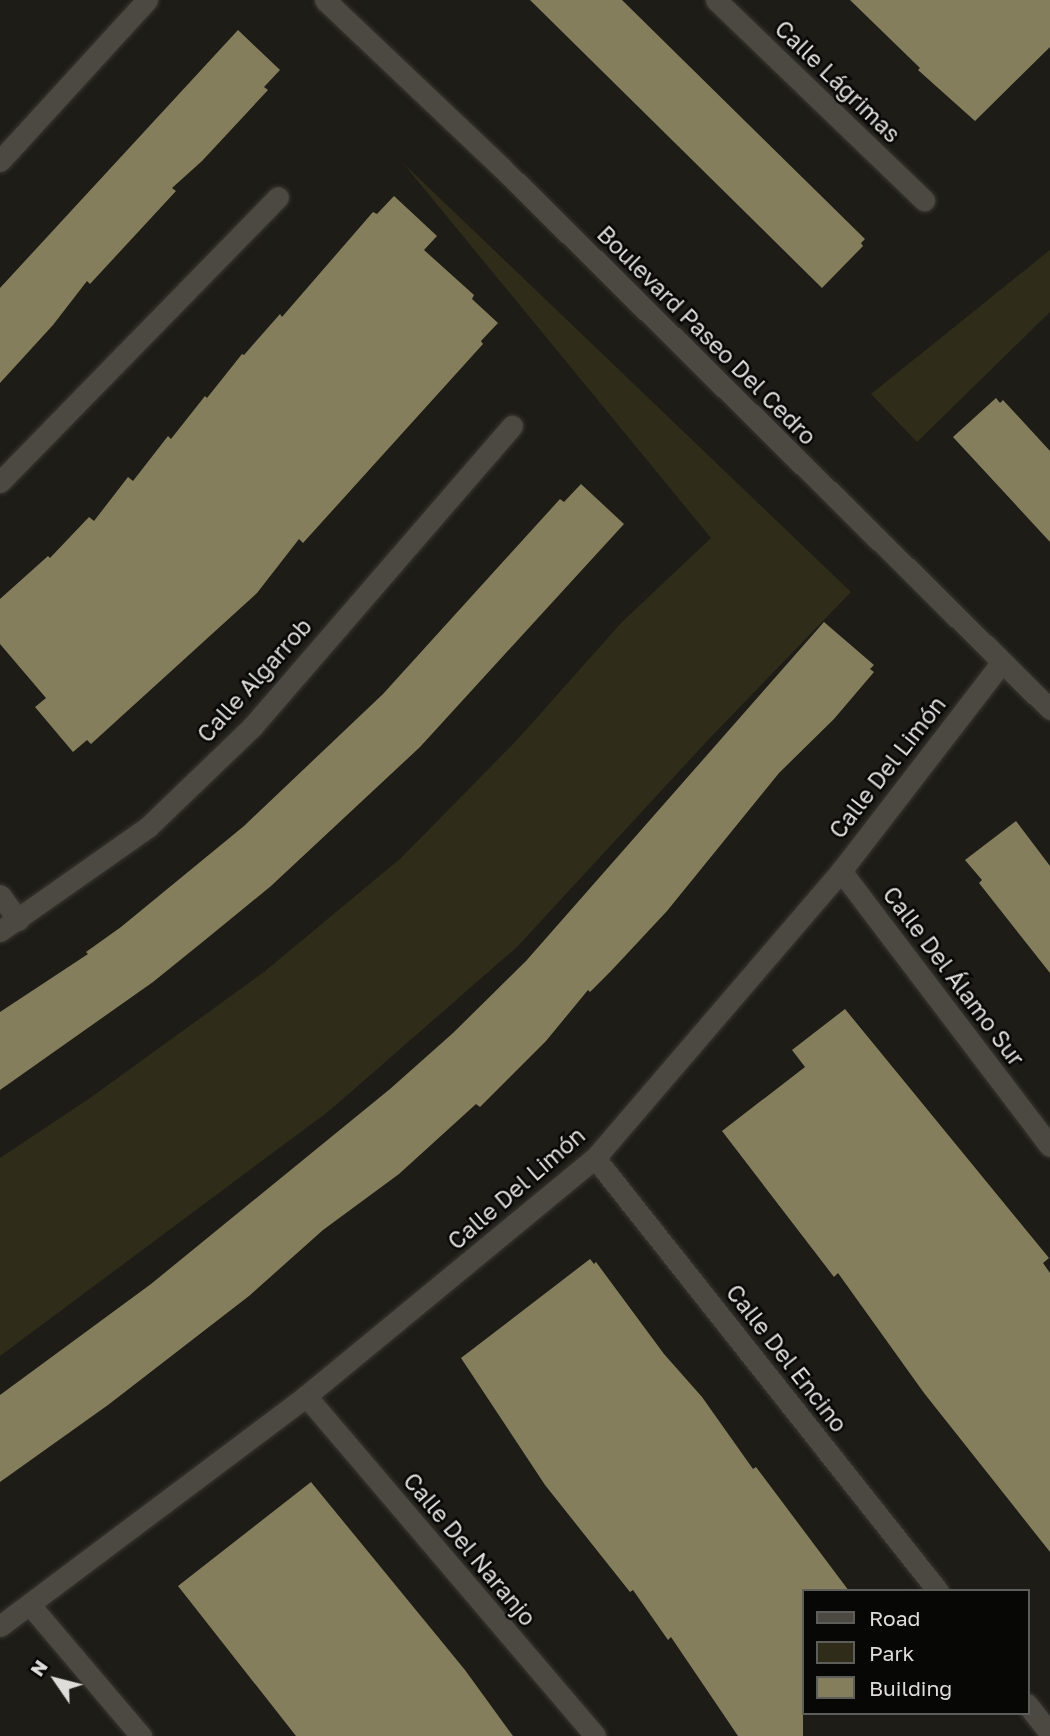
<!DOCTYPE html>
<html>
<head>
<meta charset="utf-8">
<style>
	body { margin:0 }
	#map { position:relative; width:1050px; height:1736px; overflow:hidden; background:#1e1c16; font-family:"Golos Text",sans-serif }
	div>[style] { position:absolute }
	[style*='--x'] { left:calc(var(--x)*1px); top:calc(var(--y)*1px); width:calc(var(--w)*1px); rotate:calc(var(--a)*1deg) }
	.green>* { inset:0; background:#302c1a }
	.building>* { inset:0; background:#857e5d }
	.roads { filter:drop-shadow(0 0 2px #373632) drop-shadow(0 0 2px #373632) }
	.minor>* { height:21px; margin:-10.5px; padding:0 10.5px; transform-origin:10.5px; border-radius:10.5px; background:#4b4942 }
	span { translate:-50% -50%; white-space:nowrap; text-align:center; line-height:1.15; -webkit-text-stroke:5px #070705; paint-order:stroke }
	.street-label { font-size:23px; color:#deddd9 }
	.legend { position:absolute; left:802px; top:1589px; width:228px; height:126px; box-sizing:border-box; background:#070705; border:2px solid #5d5d5a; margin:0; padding:9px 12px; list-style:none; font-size:21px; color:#deddd9 }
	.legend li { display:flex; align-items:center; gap:14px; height:35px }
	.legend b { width:35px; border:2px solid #5d5d5a }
	.north { position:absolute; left:21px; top:1645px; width:70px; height:70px; -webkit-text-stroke:5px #070705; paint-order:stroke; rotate:305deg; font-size:19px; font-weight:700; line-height:28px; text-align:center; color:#deddd9 }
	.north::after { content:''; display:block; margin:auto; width:24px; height:32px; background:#deddd9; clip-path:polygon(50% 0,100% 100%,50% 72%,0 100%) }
</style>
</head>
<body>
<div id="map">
	<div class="green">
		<div style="clip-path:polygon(403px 163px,851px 592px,707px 741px,517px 947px,329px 1111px,0 1356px,0 1158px,90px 1098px,264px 972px,401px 858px,517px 740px,621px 623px,711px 538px)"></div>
		<div style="clip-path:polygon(1050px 250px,1050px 312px,917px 442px,871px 394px)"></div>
	</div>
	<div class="building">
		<div style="clip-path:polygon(530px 0,622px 0,865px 239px,861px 243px,863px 246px,822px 288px)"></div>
		<div style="clip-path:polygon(850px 0,1050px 0,1050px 47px,975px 121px,918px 70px,920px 68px)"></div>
		<div style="clip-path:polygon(238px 30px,280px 70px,264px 87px,268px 90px,202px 161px,172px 188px,176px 191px,90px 284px,87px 281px,53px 325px,0 383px,0 288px)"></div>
		<div style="clip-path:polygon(394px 196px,437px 236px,424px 250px,474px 295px,472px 299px,498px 323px,481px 341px,483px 344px,303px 543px,299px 539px,257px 593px,91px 744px,87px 740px,73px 752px,35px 707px,46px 698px,0 644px,0 599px,48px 556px,50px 558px,89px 517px,94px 521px,128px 477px,133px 481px,168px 436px,171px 439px,205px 396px,207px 398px,242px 354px,244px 355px,280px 314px,282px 317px,373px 212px,377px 214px)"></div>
		<div style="clip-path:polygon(996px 398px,1000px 403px,1003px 400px,1050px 451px,1050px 542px,953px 437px)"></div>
		<div style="clip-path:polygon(581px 484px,624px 524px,420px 747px,271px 886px,205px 940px,153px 982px,0 1090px,0 1012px,88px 954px,86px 952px,121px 927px,244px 826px,383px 694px,560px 499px,564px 502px)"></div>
		<div style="clip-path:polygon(824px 622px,874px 665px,870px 669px,874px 672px,834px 719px,779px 773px,667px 911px,611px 971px,590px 992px,588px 990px,546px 1041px,480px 1107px,476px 1104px,399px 1174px,323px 1230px,249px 1296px,108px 1405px,0 1482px,0 1395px,151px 1284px,390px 1089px,453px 1033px,526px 961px)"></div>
		<div style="clip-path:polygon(1016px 821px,1050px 866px,1050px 973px,979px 883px,982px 880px,965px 860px)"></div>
		<div style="clip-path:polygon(845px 1009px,1049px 1258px,1043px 1263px,1050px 1273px,1050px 1552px,924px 1393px,838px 1273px,834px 1277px,722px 1131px,805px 1067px,792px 1050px)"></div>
		<div style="clip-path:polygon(590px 1259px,594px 1264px,596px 1262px,664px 1354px,702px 1397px,753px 1469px,756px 1467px,849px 1591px,803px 1591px,803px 1736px,738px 1736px,671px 1637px,668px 1640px,633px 1590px,630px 1592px,545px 1485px,461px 1358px)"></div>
		<div style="clip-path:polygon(311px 1482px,465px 1670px,513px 1736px,296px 1736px,178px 1586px)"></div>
	</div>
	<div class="roads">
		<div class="minor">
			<div style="--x:325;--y:0;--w:244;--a:43.5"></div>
			<div style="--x:502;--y:168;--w:770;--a:44.63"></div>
			<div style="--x:716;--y:0;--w:289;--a:43.9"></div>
			<div style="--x:0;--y:161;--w:218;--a:-47.6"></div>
			<div style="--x:0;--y:482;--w:398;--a:-45.7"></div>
			<div style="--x:841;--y:871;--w:345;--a:52.8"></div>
			<div style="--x:0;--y:895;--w:31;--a:54"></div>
			<div style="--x:0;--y:931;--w:181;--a:-35.1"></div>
			<div style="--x:148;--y:827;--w:144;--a:-43.9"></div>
			<div style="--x:252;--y:727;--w:398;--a:-49.2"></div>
			<div style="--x:595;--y:1158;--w:552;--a:51.62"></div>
			<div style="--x:306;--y:1396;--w:446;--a:49.6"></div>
			<div style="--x:30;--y:1605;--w:172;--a:49.7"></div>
			<div style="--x:0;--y:1626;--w:383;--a:-36.9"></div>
			<div style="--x:306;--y:1396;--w:374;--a:-39.5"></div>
			<div style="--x:595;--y:1158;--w:378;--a:-49.4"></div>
			<div style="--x:841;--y:871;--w:264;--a:-52.4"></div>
			<div style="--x:1027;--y:1704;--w:37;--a:52"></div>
		</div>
	</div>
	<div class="street-label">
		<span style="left:838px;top:81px;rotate:44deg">Calle Lágrimas</span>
		<span style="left:707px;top:335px;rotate:45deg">Boulevard Paseo Del Cedro</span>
		<span style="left:254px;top:680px;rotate:-48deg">Calle Algarrob</span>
		<span style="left:887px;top:767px;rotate:-52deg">Calle Del Limón</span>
		<span style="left:954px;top:976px;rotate:53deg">Calle Del Álamo Sur</span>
		<span style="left:516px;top:1188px;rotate:-41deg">Calle Del Limón</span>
		<span style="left:787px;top:1358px;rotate:52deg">Calle Del Encino</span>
		<span style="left:470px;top:1549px;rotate:50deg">Calle Del Naranjo</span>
	</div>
	<ul class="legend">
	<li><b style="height:9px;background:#4b4942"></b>Road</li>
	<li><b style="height:19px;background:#302c1a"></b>Park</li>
	<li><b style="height:19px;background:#857e5d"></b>Building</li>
	</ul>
	<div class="north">N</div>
</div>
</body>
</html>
